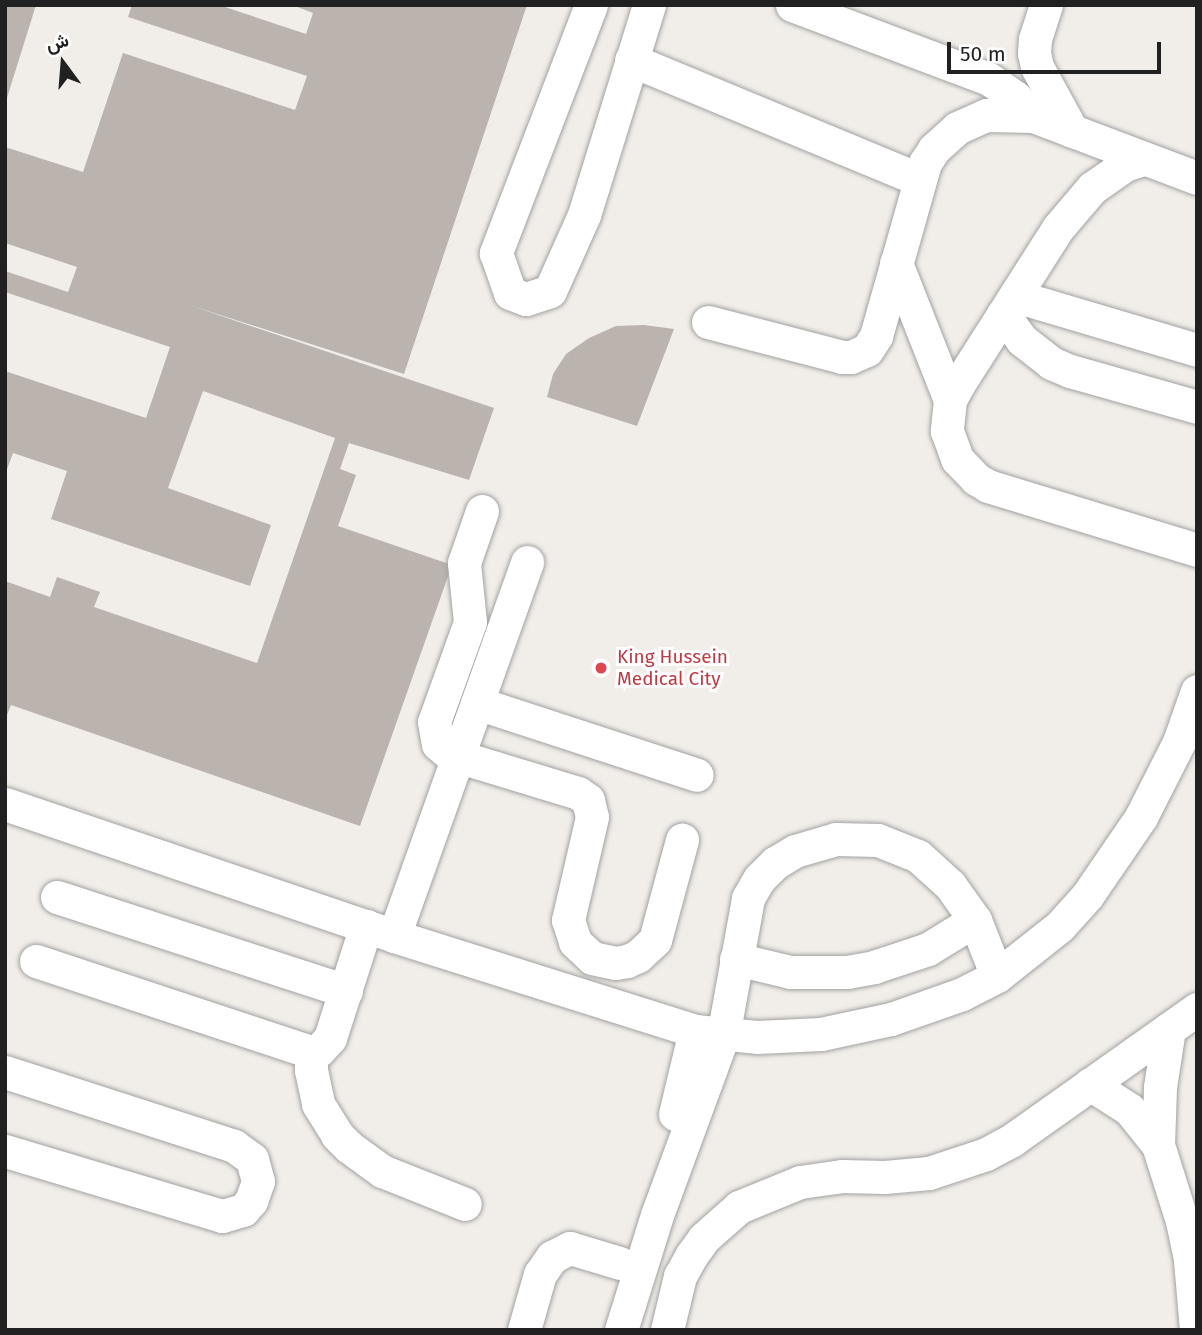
<!DOCTYPE html>
<html>
<head>
<meta charset="utf-8">
<style>
	body { margin:0 }
	#map { position:relative; width:1202px; height:1335px; overflow:hidden; background:#f1eee9; font-family:"Fira Sans",Vazirmatn,sans-serif }
	div>[style] { position:absolute }
	[style*='--x'] { left:calc(var(--x)*1px); top:calc(var(--y)*1px); width:calc(var(--w)*1px); rotate:calc(var(--a)*1deg) }
	.building>* { inset:0; background:#bab3ae }
	.roads { filter:drop-shadow(0 0 2px #a2a2a2) drop-shadow(0 0 2px #a2a2a2) }
	.minor>* { height:33px; margin:-16.5px; padding:0 16.5px; transform-origin:16.5px; border-radius:16.5px; background:#fff }
	.dots>* { width:19px; height:19px; translate:-50% -50%; box-sizing:border-box; border:4px solid #fff; border-radius:50% }
	span { translate:-50% -50%; white-space:nowrap; text-align:center; line-height:1.15; -webkit-text-stroke:6px #fff; paint-order:stroke }
	.health-label { font-size:19px; color:#be3a42 }
	.left { translate:0 -50%; text-align:left }
	.frame { position:absolute; inset:0; border:7px solid #212121; pointer-events:none }
	.north { position:absolute; left:28px; top:28px; width:70px; height:70px; -webkit-text-stroke:5px #fff; paint-order:stroke; rotate:344deg; font-size:19px; font-weight:700; line-height:28px; text-align:center; color:#212121 }
	.north::after { content:''; display:block; margin:auto; width:24px; height:32px; background:#212121; clip-path:polygon(50% 0,100% 100%,50% 72%,0 100%) }
	.scale { position:absolute; left:947px; top:42px; width:214px; height:32px; box-sizing:border-box; border:4px solid #212121; border-top:0; padding-left:9px; font-size:21px; line-height:24px; white-space:nowrap; color:#212121; -webkit-text-stroke:5px #fff; paint-order:stroke }
</style>
</head>
<body>
<div id="map">
	<div class="building">
		<div style="clip-path:polygon(5px 5px,36px 5px,6px 101px,5px 101px)"></div>
		<div style="clip-path:polygon(132px 5px,219px 5px,306px 34px,313px 13px,292px 5px,527px 5px,404px 374px,189px 305px,494px 408px,469px 480px,349px 443px,340px 469px,356px 475px,338px 526px,452px 565px,360px 826px,11px 705px,5px 720px,5px 581px,50px 597px,57px 577px,100px 592px,94px 607px,257px 663px,335px 438px,203px 391px,168px 488px,271px 525px,250px 586px,51px 519px,67px 471px,13px 453px,5px 475px,5px 371px,146px 418px,170px 347px,5px 292px,5px 271px,68px 292px,77px 267px,5px 243px,5px 147px,83px 172px,123px 53px,295px 110px,307px 76px,128px 17px)"></div>
		<div style="clip-path:polygon(644px 325px,674px 329px,637px 426px,547px 397px,553px 374px,566px 354px,589px 338px,616px 326px)"></div>
	</div>
	<div class="roads">
		<div class="minor">
			<div style="--x:591;--y:5;--w:266;--a:111"></div>
			<div style="--x:496;--y:253;--w:42;--a:70.7"></div>
			<div style="--x:510;--y:293;--w:17;--a:21"></div>
			<div style="--x:526;--y:299;--w:25;--a:-18"></div>
			<div style="--x:550;--y:291;--w:83;--a:-65.9"></div>
			<div style="--x:584;--y:215;--w:220;--a:-72.8"></div>
			<div style="--x:792;--y:5;--w:210;--a:20.6"></div>
			<div style="--x:989;--y:79;--w:32;--a:35"></div>
			<div style="--x:1015;--y:97;--w:26;--a:47"></div>
			<div style="--x:1046;--y:5;--w:36;--a:108"></div>
			<div style="--x:1035;--y:39;--w:14;--a:94"></div>
			<div style="--x:1034;--y:53;--w:14;--a:78"></div>
			<div style="--x:1037;--y:67;--w:73;--a:61.3"></div>
			<div style="--x:631;--y:60;--w:312;--a:22.5"></div>
			<div style="--x:1143;--y:159;--w:19;--a:162"></div>
			<div style="--x:1125;--y:165;--w:40;--a:145.1"></div>
			<div style="--x:1092;--y:188;--w:52;--a:130.4"></div>
			<div style="--x:1058;--y:228;--w:186;--a:122.5"></div>
			<div style="--x:958;--y:385;--w:17;--a:118"></div>
			<div style="--x:950;--y:400;--w:31;--a:96"></div>
			<div style="--x:947;--y:431;--w:30;--a:70"></div>
			<div style="--x:957;--y:459;--w:28;--a:46"></div>
			<div style="--x:976;--y:479;--w:14;--a:30"></div>
			<div style="--x:988;--y:486;--w:219;--a:17"></div>
			<div style="--x:896;--y:263;--w:147;--a:68.5"></div>
			<div style="--x:1015;--y:296;--w:190;--a:16.5"></div>
			<div style="--x:1003;--y:314;--w:32;--a:54"></div>
			<div style="--x:1022;--y:340;--w:37;--a:38"></div>
			<div style="--x:1051;--y:363;--w:21;--a:23"></div>
			<div style="--x:1070;--y:371;--w:132;--a:15.8"></div>
			<div style="--x:708;--y:322;--w:138;--a:14.6"></div>
			<div style="--x:842;--y:357;--w:9;--a:0"></div>
			<div style="--x:851;--y:357;--w:17;--a:-24"></div>
			<div style="--x:867;--y:350;--w:17;--a:-57"></div>
			<div style="--x:876;--y:336;--w:180;--a:-74.2"></div>
			<div style="--x:925;--y:163;--w:17;--a:-57"></div>
			<div style="--x:934;--y:149;--w:31;--a:-42"></div>
			<div style="--x:957;--y:128;--w:32;--a:-24"></div>
			<div style="--x:986;--y:115;--w:47;--a:1.2"></div>
			<div style="--x:1033;--y:116;--w:175;--a:20.7"></div>
			<div style="--x:482;--y:511;--w:55;--a:109.1"></div>
			<div style="--x:464;--y:563;--w:59;--a:84.2"></div>
			<div style="--x:470;--y:622;--w:106;--a:109.8"></div>
			<div style="--x:434;--y:722;--w:22;--a:80"></div>
			<div style="--x:438;--y:744;--w:16;--a:40"></div>
			<div style="--x:450;--y:754;--w:134;--a:16.9"></div>
			<div style="--x:578;--y:793;--w:12;--a:35"></div>
			<div style="--x:588;--y:800;--w:17;--a:77"></div>
			<div style="--x:592;--y:817;--w:106;--a:103.1"></div>
			<div style="--x:568;--y:920;--w:23;--a:72"></div>
			<div style="--x:575;--y:942;--w:23;--a:43"></div>
			<div style="--x:592;--y:958;--w:24;--a:12"></div>
			<div style="--x:615;--y:963;--w:12;--a:-9"></div>
			<div style="--x:627;--y:961;--w:12;--a:-24"></div>
			<div style="--x:638;--y:956;--w:23;--a:-43"></div>
			<div style="--x:655;--y:940;--w:104;--a:-74.9"></div>
			<div style="--x:477;--y:703;--w:231;--a:18.1"></div>
			<div style="--x:5;--y:804;--w:411;--a:18.7"></div>
			<div style="--x:394;--y:936;--w:316;--a:17.5"></div>
			<div style="--x:695;--y:1031;--w:62;--a:5.5"></div>
			<div style="--x:757;--y:1037;--w:64;--a:-2.7"></div>
			<div style="--x:821;--y:1034;--w:72;--a:-12.1"></div>
			<div style="--x:891;--y:1019;--w:75;--a:-19.4"></div>
			<div style="--x:962;--y:994;--w:39;--a:-27"></div>
			<div style="--x:997;--y:976;--w:80;--a:-38.4"></div>
			<div style="--x:1060;--y:926;--w:40;--a:-48"></div>
			<div style="--x:1087;--y:896;--w:96;--a:-55.6"></div>
			<div style="--x:1141;--y:817;--w:84;--a:-63.1"></div>
			<div style="--x:1179;--y:742;--w:54;--a:-70.6"></div>
			<div style="--x:57;--y:897;--w:304;--a:18"></div>
			<div style="--x:394;--y:936;--w:397;--a:-70.4"></div>
			<div style="--x:736;--y:959;--w:56;--a:13.5"></div>
			<div style="--x:790;--y:972;--w:57;--a:0"></div>
			<div style="--x:847;--y:972;--w:27;--a:-10"></div>
			<div style="--x:874;--y:967;--w:57;--a:-18.4"></div>
			<div style="--x:928;--y:949;--w:55;--a:-31.7"></div>
			<div style="--x:36;--y:961;--w:290;--a:18.3"></div>
			<div style="--x:311;--y:1052;--w:8;--a:-14"></div>
			<div style="--x:319;--y:1050;--w:16;--a:-47"></div>
			<div style="--x:330;--y:1038;--w:118;--a:-72.2"></div>
			<div style="--x:311;--y:1052;--w:18;--a:90"></div>
			<div style="--x:311;--y:1070;--w:35;--a:78"></div>
			<div style="--x:318;--y:1104;--w:36;--a:58"></div>
			<div style="--x:337;--y:1135;--w:17;--a:45"></div>
			<div style="--x:349;--y:1147;--w:41;--a:36"></div>
			<div style="--x:382;--y:1171;--w:89;--a:21.7"></div>
			<div style="--x:5;--y:1072;--w:241;--a:17.9"></div>
			<div style="--x:234;--y:1146;--w:22;--a:36"></div>
			<div style="--x:252;--y:1159;--w:23;--a:75"></div>
			<div style="--x:258;--y:1181;--w:21;--a:109"></div>
			<div style="--x:251;--y:1201;--w:12;--a:132"></div>
			<div style="--x:243;--y:1210;--w:22;--a:164"></div>
			<div style="--x:222;--y:1216;--w:227;--a:-163.3"></div>
			<div style="--x:1090;--y:1084;--w:46;--a:32.7"></div>
			<div style="--x:1129;--y:1109;--w:46;--a:51.1"></div>
			<div style="--x:1158;--y:1145;--w:80;--a:72.5"></div>
			<div style="--x:1182;--y:1221;--w:40;--a:78"></div>
			<div style="--x:1190;--y:1260;--w:70;--a:85.1"></div>
			<div style="--x:675;--y:1114;--w:85;--a:-76.5"></div>
			<div style="--x:1158;--y:1145;--w:58;--a:-88"></div>
			<div style="--x:1160;--y:1087;--w:59;--a:-81.2"></div>
			<div style="--x:524;--y:1330;--w:58;--a:-74.1"></div>
			<div style="--x:540;--y:1274;--w:21;--a:-55"></div>
			<div style="--x:552;--y:1257;--w:20;--a:-27"></div>
			<div style="--x:570;--y:1248;--w:52;--a:16.7"></div>
			<div style="--x:621;--y:1330;--w:121;--a:-72.6"></div>
			<div style="--x:657;--y:1215;--w:191;--a:-69.8"></div>
			<div style="--x:723;--y:1036;--w:140;--a:-79.7"></div>
			<div style="--x:748;--y:898;--w:22;--a:-60"></div>
			<div style="--x:759;--y:879;--w:23;--a:-45"></div>
			<div style="--x:775;--y:863;--w:23;--a:-31"></div>
			<div style="--x:795;--y:851;--w:43;--a:-16.3"></div>
			<div style="--x:836;--y:839;--w:42;--a:1.4"></div>
			<div style="--x:878;--y:840;--w:43;--a:21.8"></div>
			<div style="--x:918;--y:856;--w:43;--a:42.2"></div>
			<div style="--x:950;--y:885;--w:43;--a:54.5"></div>
			<div style="--x:975;--y:920;--w:60;--a:68.6"></div>
			<div style="--x:667;--y:1330;--w:56;--a:-76.5"></div>
			<div style="--x:680;--y:1276;--w:23;--a:-61"></div>
			<div style="--x:691;--y:1256;--w:22;--a:-54"></div>
			<div style="--x:704;--y:1238;--w:47;--a:-41.5"></div>
			<div style="--x:739;--y:1207;--w:66;--a:-22.3"></div>
			<div style="--x:800;--y:1182;--w:42;--a:-8.1"></div>
			<div style="--x:842;--y:1176;--w:43;--a:1.3"></div>
			<div style="--x:885;--y:1177;--w:44;--a:-5.2"></div>
			<div style="--x:929;--y:1173;--w:60;--a:-18.4"></div>
			<div style="--x:986;--y:1154;--w:30;--a:-28"></div>
			<div style="--x:1012;--y:1140;--w:227;--a:-35.3"></div>
		</div>
	</div>
	<div class="dots">
		<div style="left:601px;top:668px;background:#e0444e"></div>
	</div>
	<div class="health-label">
		<span class="left" style="left:617px;top:668px">King Hussein<br>Medical City</span>
	</div>
	<div class="frame"></div>
	<div class="north">ش</div>
	<div class="scale">50 m</div>
</div>
</body>
</html>
